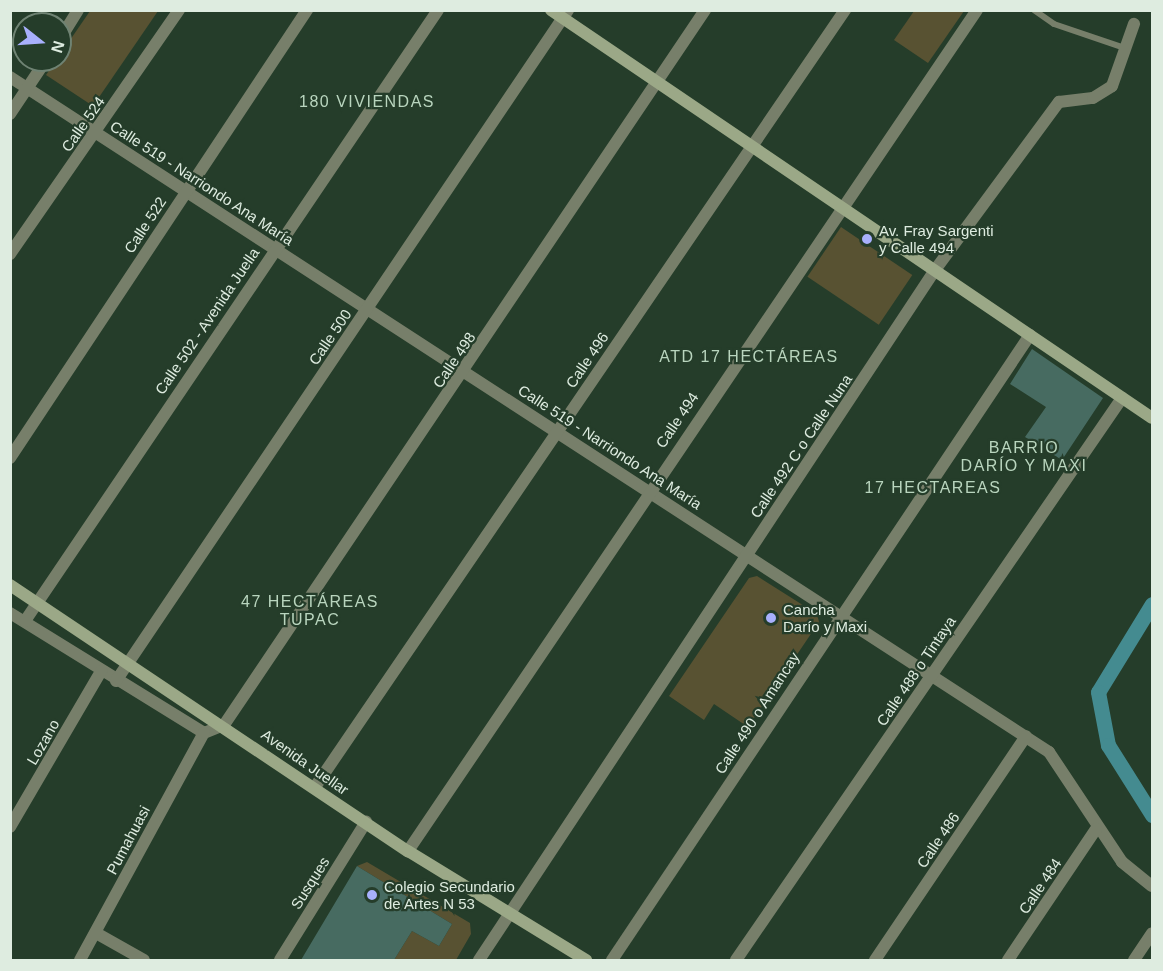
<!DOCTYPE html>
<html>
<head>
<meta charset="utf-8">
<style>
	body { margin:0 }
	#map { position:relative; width:1163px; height:971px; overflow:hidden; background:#253d2a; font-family:Helvetica,sans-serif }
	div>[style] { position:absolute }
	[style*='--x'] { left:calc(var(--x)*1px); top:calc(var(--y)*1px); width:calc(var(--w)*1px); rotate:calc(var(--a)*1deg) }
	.green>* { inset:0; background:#585232; transform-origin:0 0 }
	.canal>* { height:15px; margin:-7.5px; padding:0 7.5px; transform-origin:7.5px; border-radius:7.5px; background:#448b90 }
	.building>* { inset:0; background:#476b61 }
	.lane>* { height:6px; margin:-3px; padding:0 3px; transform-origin:3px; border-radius:3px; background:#777f6a }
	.street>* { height:12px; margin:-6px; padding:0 6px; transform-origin:6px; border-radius:6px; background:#777f6a }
	.secondary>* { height:12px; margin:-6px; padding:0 6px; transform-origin:6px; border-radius:6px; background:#9ba887 }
	.dots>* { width:16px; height:16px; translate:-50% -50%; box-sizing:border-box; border:3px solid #253d2a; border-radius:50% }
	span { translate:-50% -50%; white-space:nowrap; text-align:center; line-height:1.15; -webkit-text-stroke:4.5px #253d2a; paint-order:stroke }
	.street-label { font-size:15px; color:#deece0 }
	.poi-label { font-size:15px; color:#deece0 }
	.left { translate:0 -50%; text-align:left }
	.neighbourhood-label { font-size:16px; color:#b9d5be; letter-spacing:1.5px }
	.frame { position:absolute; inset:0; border:12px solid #deece0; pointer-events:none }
	.north { position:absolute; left:12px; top:12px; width:60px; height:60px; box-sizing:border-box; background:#253d2a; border:2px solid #6f8373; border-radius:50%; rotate:107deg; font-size:16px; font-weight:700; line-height:24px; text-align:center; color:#deece0 }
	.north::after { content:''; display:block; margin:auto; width:21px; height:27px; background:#a8b0fc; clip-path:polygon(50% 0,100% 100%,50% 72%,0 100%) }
</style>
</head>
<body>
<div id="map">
	<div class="green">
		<div style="clip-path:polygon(90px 11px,158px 11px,93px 106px,46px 75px)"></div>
		<div style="clip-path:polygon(914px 11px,964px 11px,928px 63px,894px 40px)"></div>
		<div style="left:841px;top:227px;width:86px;height:60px;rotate:34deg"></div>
		<div style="clip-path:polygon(757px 576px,817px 614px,819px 622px,748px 727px,714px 704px,704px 720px,669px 696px,749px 578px)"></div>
		<div style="clip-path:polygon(367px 862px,470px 923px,471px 934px,456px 960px,394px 960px,412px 931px,439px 946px,452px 924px,357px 866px)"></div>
	</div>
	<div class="canal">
		<div style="--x:1152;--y:604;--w:103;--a:121.5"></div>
		<div style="--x:1098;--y:692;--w:54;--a:79.3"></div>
		<div style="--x:1108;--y:745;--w:83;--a:57.8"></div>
	</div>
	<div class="building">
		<div style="clip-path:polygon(1032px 349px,1103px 398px,1062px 460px,1025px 437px,1046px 407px,1010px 384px)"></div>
		<div style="clip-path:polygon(357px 866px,452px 924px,439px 946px,412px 931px,394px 960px,301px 960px)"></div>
	</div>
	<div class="lane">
		<div style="--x:1034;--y:10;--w:24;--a:35"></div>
		<div style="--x:1054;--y:24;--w:75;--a:18.7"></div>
	</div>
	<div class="street">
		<div style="--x:60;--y:39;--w:34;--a:-58"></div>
		<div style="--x:10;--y:77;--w:1239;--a:33.01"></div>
		<div style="--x:1049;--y:752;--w:132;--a:56.4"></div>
		<div style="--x:1122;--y:862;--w:38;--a:39"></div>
		<div style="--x:10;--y:114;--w:65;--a:-56.3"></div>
		<div style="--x:10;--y:254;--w:297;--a:-55.3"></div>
		<div style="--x:10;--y:458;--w:538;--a:-56.46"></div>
		<div style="--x:10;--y:613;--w:228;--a:31.7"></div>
		<div style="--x:25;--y:621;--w:737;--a:-55.94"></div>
		<div style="--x:116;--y:681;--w:809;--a:-56.03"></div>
		<div style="--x:204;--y:733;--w:22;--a:-22"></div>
		<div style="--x:224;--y:725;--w:862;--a:-56.07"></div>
		<div style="--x:315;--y:787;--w:941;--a:-55.7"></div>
		<div style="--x:10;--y:827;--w:181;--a:-59.7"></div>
		<div style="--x:408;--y:851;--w:1015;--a:-55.92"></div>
		<div style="--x:96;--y:933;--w:55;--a:29.4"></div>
		<div style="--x:80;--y:960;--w:259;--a:-61.4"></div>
		<div style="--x:280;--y:960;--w:163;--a:-58.1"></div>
		<div style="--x:479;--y:960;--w:827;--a:-56.54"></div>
		<div style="--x:935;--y:270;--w:209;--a:-53.6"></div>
		<div style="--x:1059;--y:102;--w:34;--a:-7"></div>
		<div style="--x:1093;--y:98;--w:22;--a:-32"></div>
		<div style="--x:1112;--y:86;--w:66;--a:-70.5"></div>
		<div style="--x:612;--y:960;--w:752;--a:-56.23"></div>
		<div style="--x:736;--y:960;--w:682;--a:-55.52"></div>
		<div style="--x:875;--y:960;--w:270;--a:-56"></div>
		<div style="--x:1008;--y:960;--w:158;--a:-56.1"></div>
		<div style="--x:1134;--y:960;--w:32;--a:-56"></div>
	</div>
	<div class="secondary">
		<div style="--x:551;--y:10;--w:726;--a:34.17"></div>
		<div style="--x:10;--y:585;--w:479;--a:33.8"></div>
		<div style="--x:408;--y:851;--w:209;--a:31.5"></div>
	</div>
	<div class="dots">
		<div style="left:867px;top:239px;background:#a8b0fc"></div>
		<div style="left:771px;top:618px;background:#a8b0fc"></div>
		<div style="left:372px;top:895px;background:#a8b0fc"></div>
	</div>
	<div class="street-label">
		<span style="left:83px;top:124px;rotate:-55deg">Calle 524</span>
		<span style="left:202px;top:183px;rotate:33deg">Calle 519 - Narriondo Ana María</span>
		<span style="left:145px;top:225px;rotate:-57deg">Calle 522</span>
		<span style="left:207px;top:321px;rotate:-56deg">Calle 502 - Avenida Juella</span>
		<span style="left:330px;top:337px;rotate:-56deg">Calle 500</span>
		<span style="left:454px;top:360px;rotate:-56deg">Calle 498</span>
		<span style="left:587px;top:360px;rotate:-56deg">Calle 496</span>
		<span style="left:677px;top:420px;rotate:-56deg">Calle 494</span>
		<span style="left:801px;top:446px;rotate:-56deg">Calle 492 C o Calle Nuna</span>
		<span style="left:610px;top:447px;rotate:33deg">Calle 519 - Narriondo Ana María</span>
		<span style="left:916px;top:671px;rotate:-56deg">Calle 488 o Tintaya</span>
		<span style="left:757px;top:713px;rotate:-57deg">Calle 490 o Amancay</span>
		<span style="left:43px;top:742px;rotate:-60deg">Lozano</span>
		<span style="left:305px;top:762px;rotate:35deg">Avenida Juellar</span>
		<span style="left:128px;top:840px;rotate:-62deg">Pumahuasi</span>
		<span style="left:938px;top:840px;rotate:-56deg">Calle 486</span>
		<span style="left:310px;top:883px;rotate:-58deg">Susques</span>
		<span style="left:1040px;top:886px;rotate:-56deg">Calle 484</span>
	</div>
	<div class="poi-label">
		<span class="left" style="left:879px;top:239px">Av. Fray Sargenti<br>y Calle 494</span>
		<span class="left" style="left:783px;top:618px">Cancha<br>Darío y Maxi</span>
		<span class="left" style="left:384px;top:895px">Colegio Secundario<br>de Artes N 53</span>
	</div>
	<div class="neighbourhood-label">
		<span style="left:367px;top:102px">180 VIVIENDAS</span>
		<span style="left:749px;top:357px">ATD 17 HECTÁREAS</span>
		<span style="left:1024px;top:457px">BARRIO<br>DARÍO Y MAXI</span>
		<span style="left:933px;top:488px">17 HECTAREAS</span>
		<span style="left:310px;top:611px">47 HECTÁREAS<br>TUPAC</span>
	</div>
	<div class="frame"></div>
	<div class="north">N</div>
</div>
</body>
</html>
